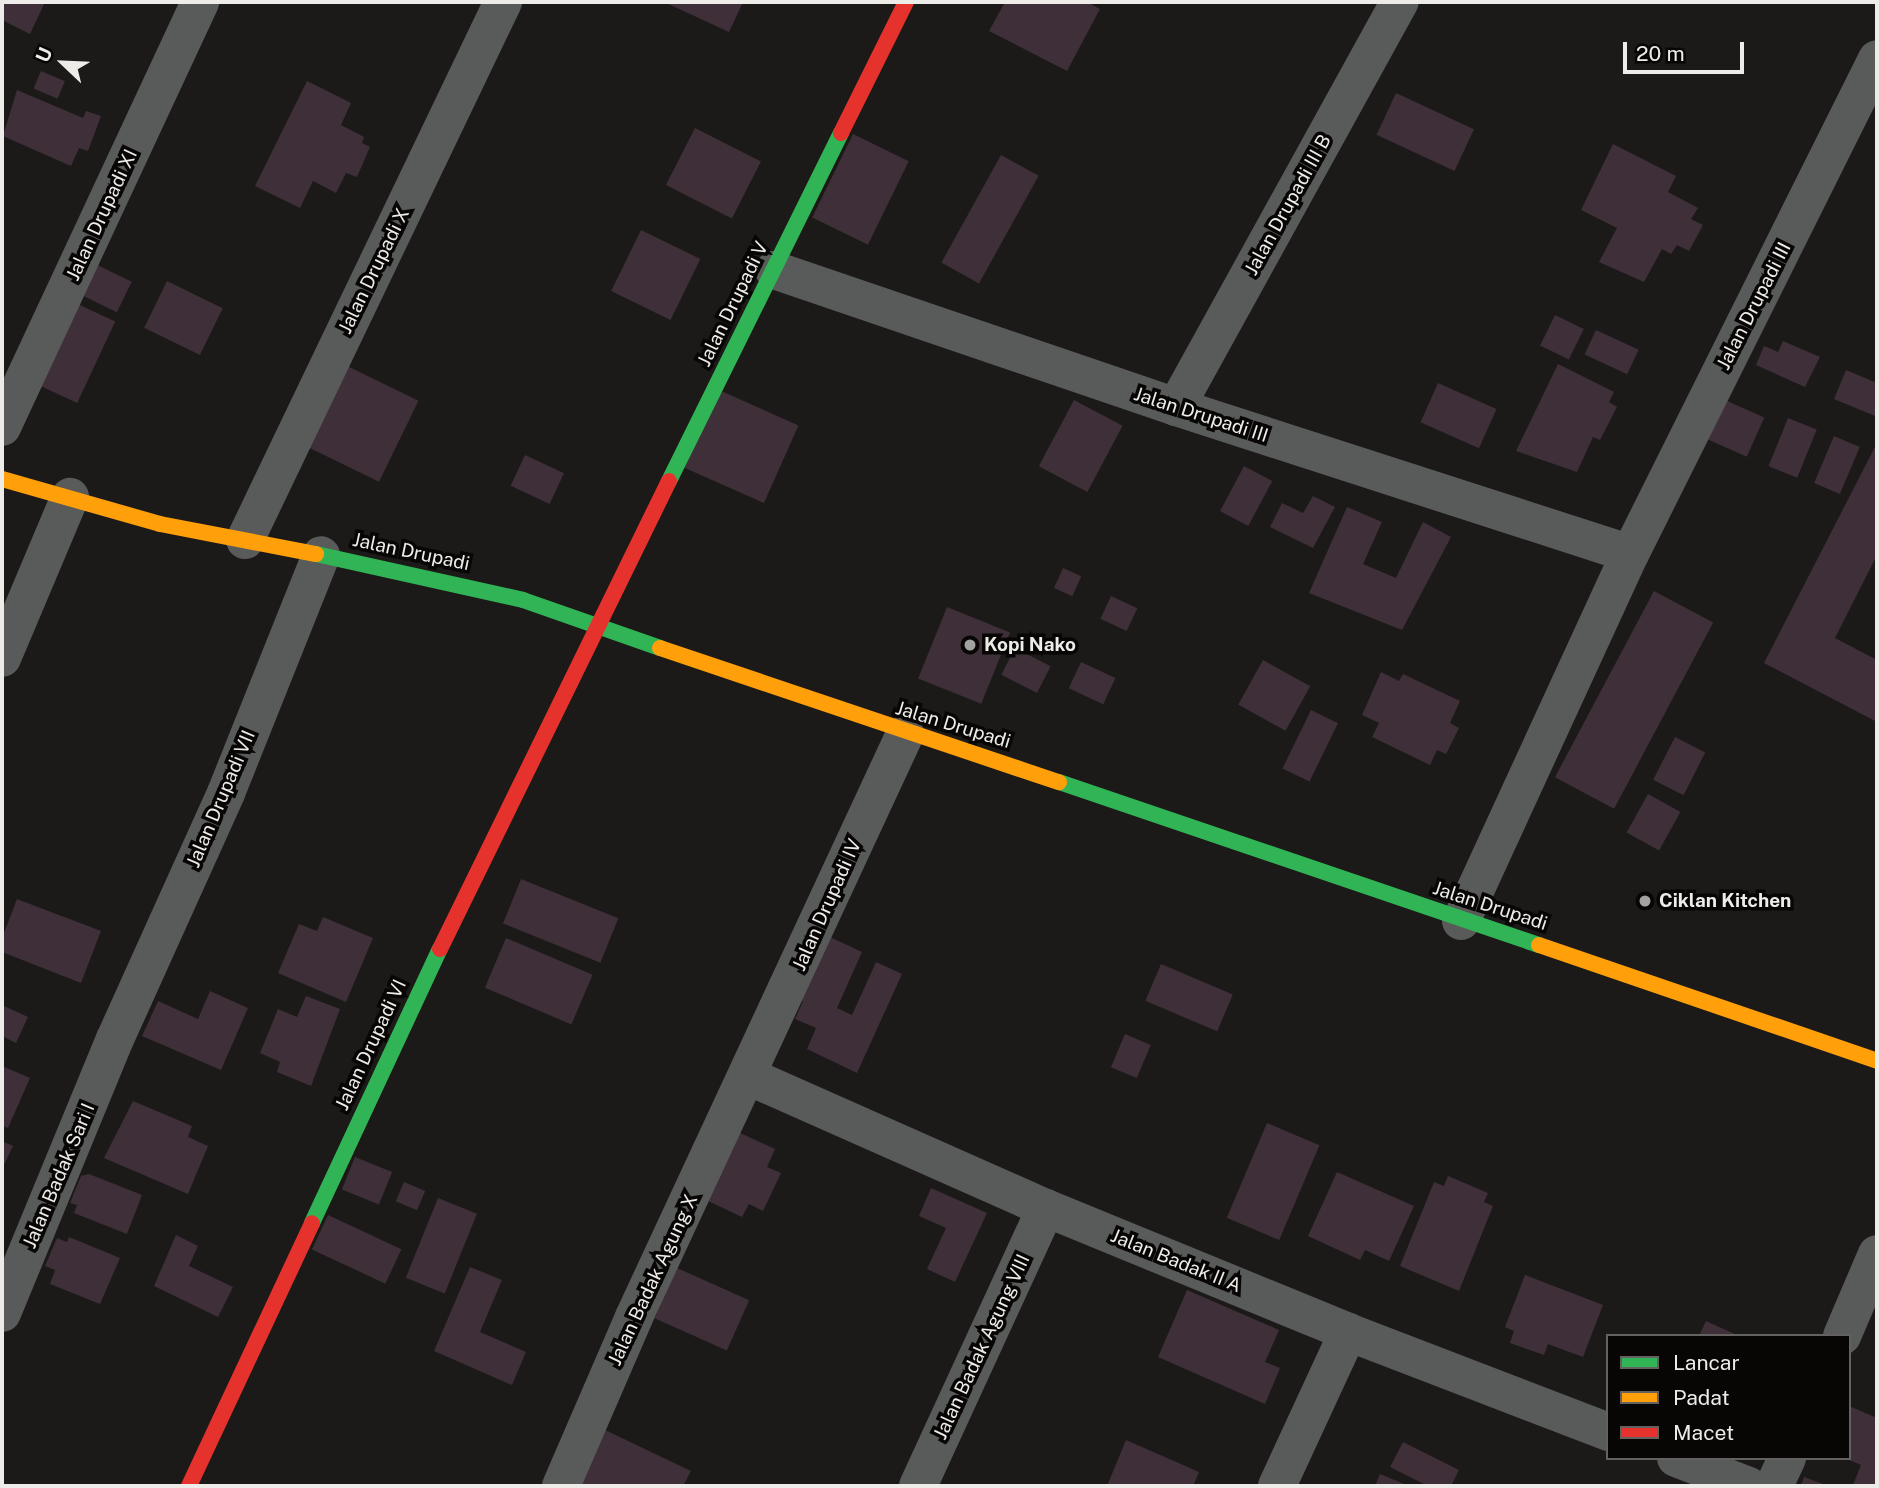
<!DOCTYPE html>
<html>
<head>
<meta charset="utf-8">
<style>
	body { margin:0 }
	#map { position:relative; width:1879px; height:1488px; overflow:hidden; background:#1c1a18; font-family:"Public Sans",sans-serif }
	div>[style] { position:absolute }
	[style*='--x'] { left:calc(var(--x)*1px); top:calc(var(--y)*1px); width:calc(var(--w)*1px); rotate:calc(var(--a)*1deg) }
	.building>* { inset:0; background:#3e2f38; transform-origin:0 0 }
	.street>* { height:38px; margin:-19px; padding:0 19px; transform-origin:19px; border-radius:19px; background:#595a5a }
	.fast>* { height:16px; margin:-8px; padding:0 8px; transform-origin:8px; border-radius:8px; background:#30b455 }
	.slow>* { height:16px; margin:-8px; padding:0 8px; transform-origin:8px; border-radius:8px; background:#ff9f0a }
	.jam>* { height:16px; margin:-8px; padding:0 8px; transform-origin:8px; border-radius:8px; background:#e5322d }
	.dots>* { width:19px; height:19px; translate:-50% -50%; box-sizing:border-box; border:4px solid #070605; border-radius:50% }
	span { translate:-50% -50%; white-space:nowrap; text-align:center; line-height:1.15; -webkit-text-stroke:7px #070605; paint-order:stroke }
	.street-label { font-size:19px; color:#edece9 }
	.poi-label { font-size:19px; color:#edece9; font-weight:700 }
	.left { translate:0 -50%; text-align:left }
	.frame { position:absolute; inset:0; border:4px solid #edece9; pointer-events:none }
	.legend { position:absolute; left:1606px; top:1334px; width:245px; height:126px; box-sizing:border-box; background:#070605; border:2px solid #636260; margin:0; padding:9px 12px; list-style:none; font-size:21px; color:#edece9 }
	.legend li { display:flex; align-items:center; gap:14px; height:35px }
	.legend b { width:35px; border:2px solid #636260 }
	.north { position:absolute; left:28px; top:28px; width:70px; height:70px; -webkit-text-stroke:5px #070605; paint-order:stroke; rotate:293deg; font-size:19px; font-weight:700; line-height:28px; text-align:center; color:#edece9 }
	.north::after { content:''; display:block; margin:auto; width:24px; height:32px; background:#edece9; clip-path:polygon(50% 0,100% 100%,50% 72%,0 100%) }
	.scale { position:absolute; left:1623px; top:42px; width:121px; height:32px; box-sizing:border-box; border:4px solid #edece9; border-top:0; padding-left:9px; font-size:21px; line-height:24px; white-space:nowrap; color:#edece9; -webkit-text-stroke:5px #070605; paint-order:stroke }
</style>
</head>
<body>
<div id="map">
	<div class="building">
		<div style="clip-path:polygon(2px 2px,45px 2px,30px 34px,2px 20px)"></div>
		<div style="clip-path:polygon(664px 2px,743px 2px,729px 32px)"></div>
		<div style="clip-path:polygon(1005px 2px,1087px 2px,1100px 9px,1067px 71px,989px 31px)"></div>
		<div style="left:41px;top:71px;width:26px;height:19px;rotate:23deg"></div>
		<div style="clip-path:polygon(307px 81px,351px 103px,341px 125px,364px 137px,362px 143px,370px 147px,357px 177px,346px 173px,336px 193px,313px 181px,300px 208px,255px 186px)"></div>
		<div style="clip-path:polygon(17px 90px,83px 118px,86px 111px,101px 116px,88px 151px,79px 148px,71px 166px,3px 136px)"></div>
		<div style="left:1396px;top:93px;width:86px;height:46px;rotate:25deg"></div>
		<div style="left:695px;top:128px;width:74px;height:64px;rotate:27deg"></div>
		<div style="left:853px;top:134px;width:62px;height:93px;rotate:26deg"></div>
		<div style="clip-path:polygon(1613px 144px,1676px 176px,1668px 192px,1698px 208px,1691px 219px,1703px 225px,1689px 251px,1677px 245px,1671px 254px,1662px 249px,1644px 282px,1599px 262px,1617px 228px,1581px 210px)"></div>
		<div style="left:1001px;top:155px;width:43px;height:123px;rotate:29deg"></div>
		<div style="left:641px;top:230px;width:66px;height:68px;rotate:26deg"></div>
		<div style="left:85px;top:259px;width:52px;height:34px;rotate:26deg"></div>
		<div style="left:167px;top:281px;width:62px;height:52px;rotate:26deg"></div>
		<div style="left:69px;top:300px;width:51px;height:90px;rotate:25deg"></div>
		<div style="left:1555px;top:315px;width:32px;height:34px;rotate:26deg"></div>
		<div style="left:1596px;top:330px;width:47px;height:27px;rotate:25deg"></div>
		<div style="clip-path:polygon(1783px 341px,1820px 357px,1805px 387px,1756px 365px,1764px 346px,1778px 352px)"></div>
		<div style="left:343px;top:364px;width:84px;height:90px;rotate:26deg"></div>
		<div style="clip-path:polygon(1558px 364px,1614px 392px,1609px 402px,1617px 407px,1600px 440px,1593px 437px,1577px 472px,1516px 451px)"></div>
		<div style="clip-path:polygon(1846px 370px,1877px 383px,1875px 416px,1834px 399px)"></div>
		<div style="left:1438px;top:383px;width:64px;height:43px;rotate:24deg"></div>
		<div style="left:719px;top:390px;width:87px;height:85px;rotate:24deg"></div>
		<div style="left:1074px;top:400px;width:55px;height:75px;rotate:28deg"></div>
		<div style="left:1725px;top:400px;width:43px;height:43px;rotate:24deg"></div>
		<div style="left:1788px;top:418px;width:31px;height:52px;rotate:22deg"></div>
		<div style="left:1834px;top:436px;width:28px;height:51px;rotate:23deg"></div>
		<div style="clip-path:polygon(1877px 443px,1877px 555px,1835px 638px,1877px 660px,1877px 722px,1764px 663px)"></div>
		<div style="left:525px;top:455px;width:43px;height:34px;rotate:25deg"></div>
		<div style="left:1244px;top:466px;width:32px;height:51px;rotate:28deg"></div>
		<div style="clip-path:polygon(1313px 496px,1335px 507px,1313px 548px,1270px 527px,1282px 503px,1303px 513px)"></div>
		<div style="clip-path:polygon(1347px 507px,1382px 522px,1363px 564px,1396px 578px,1423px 522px,1451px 537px,1402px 630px,1309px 593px)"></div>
		<div style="left:1063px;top:568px;width:20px;height:22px;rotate:24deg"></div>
		<div style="left:1654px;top:591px;width:67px;height:211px;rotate:28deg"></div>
		<div style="left:1111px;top:596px;width:29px;height:25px;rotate:25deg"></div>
		<div style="left:947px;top:607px;width:68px;height:77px;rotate:22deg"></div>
		<div style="left:1015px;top:648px;width:40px;height:30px;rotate:27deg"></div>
		<div style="left:1263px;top:660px;width:54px;height:51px;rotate:29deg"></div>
		<div style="left:1081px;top:662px;width:38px;height:29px;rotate:25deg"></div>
		<div style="clip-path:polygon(1381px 672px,1399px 681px,1403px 674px,1460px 701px,1450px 723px,1459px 728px,1446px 754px,1437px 750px,1430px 765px,1372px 737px,1379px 723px,1362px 715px)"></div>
		<div style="left:1311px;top:710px;width:30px;height:65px;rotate:26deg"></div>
		<div style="left:1675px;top:737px;width:34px;height:48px;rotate:27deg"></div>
		<div style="left:1648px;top:794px;width:37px;height:44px;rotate:29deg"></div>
		<div style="left:521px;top:879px;width:105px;height:48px;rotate:22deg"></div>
		<div style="clip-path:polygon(17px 899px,101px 931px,81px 983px,2px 952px,2px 938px)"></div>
		<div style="clip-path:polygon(323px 917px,373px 938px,346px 1002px,278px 973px,299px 924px,317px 931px)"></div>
		<div style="clip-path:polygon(819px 932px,862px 952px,837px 1008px,852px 1015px,876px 962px,902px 974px,857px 1073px,807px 1049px,816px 1028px,795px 1019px,803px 1001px,790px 996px)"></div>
		<div style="left:506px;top:938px;width:94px;height:54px;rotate:23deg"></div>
		<div style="left:1161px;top:964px;width:78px;height:40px;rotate:23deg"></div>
		<div style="clip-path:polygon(210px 991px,248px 1008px,221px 1070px,142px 1036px,158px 1001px,198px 1019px)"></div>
		<div style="clip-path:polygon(306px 996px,340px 1009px,311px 1086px,277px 1072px,280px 1062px,260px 1053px,278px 1009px,297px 1017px)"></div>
		<div style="clip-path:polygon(2px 1005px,28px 1017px,16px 1043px,2px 1036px)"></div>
		<div style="left:1125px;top:1034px;width:28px;height:36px;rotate:23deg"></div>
		<div style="clip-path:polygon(2px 1066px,30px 1078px,8px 1128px,2px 1126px)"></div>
		<div style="clip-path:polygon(133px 1101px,192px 1126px,188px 1137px,208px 1146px,188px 1194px,104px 1158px)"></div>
		<div style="left:1267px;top:1123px;width:57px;height:103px;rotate:23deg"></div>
		<div style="clip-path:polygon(738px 1132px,775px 1149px,767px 1167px,781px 1173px,763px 1211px,749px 1204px,742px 1217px,706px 1200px)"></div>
		<div style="clip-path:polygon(2px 1141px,13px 1146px,2px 1169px)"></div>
		<div style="left:355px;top:1157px;width:40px;height:35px;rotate:22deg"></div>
		<div style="clip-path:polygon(1337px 1172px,1414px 1206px,1389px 1261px,1365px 1250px,1360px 1260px,1308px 1236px)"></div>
		<div style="clip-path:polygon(89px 1174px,142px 1195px,127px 1234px,74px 1213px,77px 1205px,70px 1203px,81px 1176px)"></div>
		<div style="clip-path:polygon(1448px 1176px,1488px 1193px,1484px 1202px,1493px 1206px,1459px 1291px,1400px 1266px,1434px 1182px,1444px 1186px)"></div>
		<div style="left:404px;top:1182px;width:23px;height:21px;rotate:23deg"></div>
		<div style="clip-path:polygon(931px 1188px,987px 1213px,955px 1282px,927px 1269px,946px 1228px,919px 1216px)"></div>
		<div style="left:438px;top:1198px;width:42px;height:86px;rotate:22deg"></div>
		<div style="left:328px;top:1215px;width:81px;height:38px;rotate:25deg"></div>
		<div style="clip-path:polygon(176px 1235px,198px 1246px,189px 1266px,233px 1287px,218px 1317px,154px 1286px)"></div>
		<div style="clip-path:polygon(69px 1237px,120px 1258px,100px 1304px,50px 1284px,55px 1270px,45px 1266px,57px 1238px,67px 1242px)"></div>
		<div style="clip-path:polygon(470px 1267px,502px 1280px,480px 1332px,526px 1352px,512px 1385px,434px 1351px)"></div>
		<div style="left:677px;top:1268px;width:79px;height:55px;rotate:24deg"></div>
		<div style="clip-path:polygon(1525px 1275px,1603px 1305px,1583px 1357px,1548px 1344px,1544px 1355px,1510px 1343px,1514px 1331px,1505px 1327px)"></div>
		<div style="clip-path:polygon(1187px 1290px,1279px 1330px,1265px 1362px,1280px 1368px,1265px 1404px,1158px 1357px)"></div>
		<div style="clip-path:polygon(1706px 1321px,1739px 1336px,1699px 1336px)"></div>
		<div style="clip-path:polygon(1849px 1406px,1877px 1418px,1877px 1486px,1853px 1485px,1861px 1465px,1849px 1460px)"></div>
		<div style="clip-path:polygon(605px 1430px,691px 1471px,683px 1486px,580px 1486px)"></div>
		<div style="clip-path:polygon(1126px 1440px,1199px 1472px,1193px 1486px,1107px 1486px)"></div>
		<div style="clip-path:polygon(1403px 1442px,1459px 1470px,1451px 1486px,1428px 1486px,1390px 1467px)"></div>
		<div style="clip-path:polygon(1380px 1474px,1409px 1486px,1375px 1486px)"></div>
		<div style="clip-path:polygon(1804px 1477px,1829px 1486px,1801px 1486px)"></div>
	</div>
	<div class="street">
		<div style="--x:774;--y:270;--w:425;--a:18.8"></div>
		<div style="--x:1176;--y:407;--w:477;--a:17.9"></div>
		<div style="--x:1176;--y:407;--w:463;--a:-61.1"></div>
		<div style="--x:2;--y:427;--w:469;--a:-65"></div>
		<div style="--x:245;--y:540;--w:597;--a:-64.38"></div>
		<div style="--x:2;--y:658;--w:175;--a:-67.1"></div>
		<div style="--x:1461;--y:921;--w:404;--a:-65.3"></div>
		<div style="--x:1630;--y:554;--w:553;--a:-63.48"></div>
		<div style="--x:750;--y:1077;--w:324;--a:23.9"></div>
		<div style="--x:1046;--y:1208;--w:326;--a:22.3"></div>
		<div style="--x:1348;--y:1332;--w:279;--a:21"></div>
		<div style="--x:2;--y:1313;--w:296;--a:-67.6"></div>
		<div style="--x:115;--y:1039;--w:270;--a:-65.7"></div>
		<div style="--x:226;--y:793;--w:256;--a:-68.2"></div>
		<div style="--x:1842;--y:1336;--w:89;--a:-66.9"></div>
		<div style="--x:1676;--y:1458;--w:78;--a:21"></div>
		<div style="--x:561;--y:1486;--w:184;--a:-66.6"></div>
		<div style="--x:634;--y:1317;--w:643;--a:-65.07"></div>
		<div style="--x:918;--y:1486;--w:306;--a:-65.3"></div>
		<div style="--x:1277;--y:1486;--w:170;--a:-65.2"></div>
		<div style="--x:1774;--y:1486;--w:31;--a:-65"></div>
	</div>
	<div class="fast">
		<div style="--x:669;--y:481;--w:388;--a:-63.7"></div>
		<div style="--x:316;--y:554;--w:212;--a:12.5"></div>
		<div style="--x:523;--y:600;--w:145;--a:19.3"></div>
		<div style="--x:1059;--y:782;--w:507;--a:18.76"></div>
		<div style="--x:312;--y:1223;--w:302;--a:-65"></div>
	</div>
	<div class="slow">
		<div style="--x:2;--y:479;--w:164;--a:15.9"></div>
		<div style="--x:160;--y:524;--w:159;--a:10.9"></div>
		<div style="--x:660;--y:648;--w:421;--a:18.6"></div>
		<div style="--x:1539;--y:945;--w:357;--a:18.9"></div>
	</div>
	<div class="jam">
		<div style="--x:841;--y:133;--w:146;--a:-63.6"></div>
		<div style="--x:440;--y:949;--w:521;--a:-63.93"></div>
		<div style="--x:189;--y:1486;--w:290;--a:-64.9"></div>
	</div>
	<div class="dots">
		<div style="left:970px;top:645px;background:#a4a2a0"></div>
		<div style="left:1645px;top:901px;background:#a4a2a0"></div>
	</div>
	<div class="street-label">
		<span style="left:1288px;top:205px;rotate:-61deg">Jalan Drupadi III B</span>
		<span style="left:102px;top:215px;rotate:-65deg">Jalan Drupadi XI</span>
		<span style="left:374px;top:271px;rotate:-64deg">Jalan Drupadi X</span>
		<span style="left:733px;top:304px;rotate:-64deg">Jalan Drupadi V</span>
		<span style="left:1754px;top:306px;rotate:-63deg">Jalan Drupadi III</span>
		<span style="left:1201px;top:415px;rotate:18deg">Jalan Drupadi III</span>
		<span style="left:411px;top:552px;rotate:12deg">Jalan Drupadi</span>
		<span style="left:953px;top:725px;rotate:17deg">Jalan Drupadi</span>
		<span style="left:221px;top:799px;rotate:-67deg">Jalan Drupadi VII</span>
		<span style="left:827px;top:905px;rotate:-66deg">Jalan Drupadi IV</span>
		<span style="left:1490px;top:906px;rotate:18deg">Jalan Drupadi</span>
		<span style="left:371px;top:1045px;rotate:-65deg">Jalan Drupadi VI</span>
		<span style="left:59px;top:1176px;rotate:-67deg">Jalan Badak Sari I</span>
		<span style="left:1176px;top:1261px;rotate:22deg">Jalan Badak II A</span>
		<span style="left:653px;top:1280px;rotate:-65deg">Jalan Badak Agung X</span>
		<span style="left:982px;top:1347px;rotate:-65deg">Jalan Badak Agung VIII</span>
	</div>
	<div class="poi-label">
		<span class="left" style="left:984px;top:645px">Kopi Nako</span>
		<span class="left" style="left:1659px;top:901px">Ciklan Kitchen</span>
	</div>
	<div class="frame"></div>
	<ul class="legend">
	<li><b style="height:9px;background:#30b455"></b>Lancar</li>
	<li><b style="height:9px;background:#ff9f0a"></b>Padat</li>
	<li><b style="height:9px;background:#e5322d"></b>Macet</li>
	</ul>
	<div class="north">U</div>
	<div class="scale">20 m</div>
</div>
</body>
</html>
